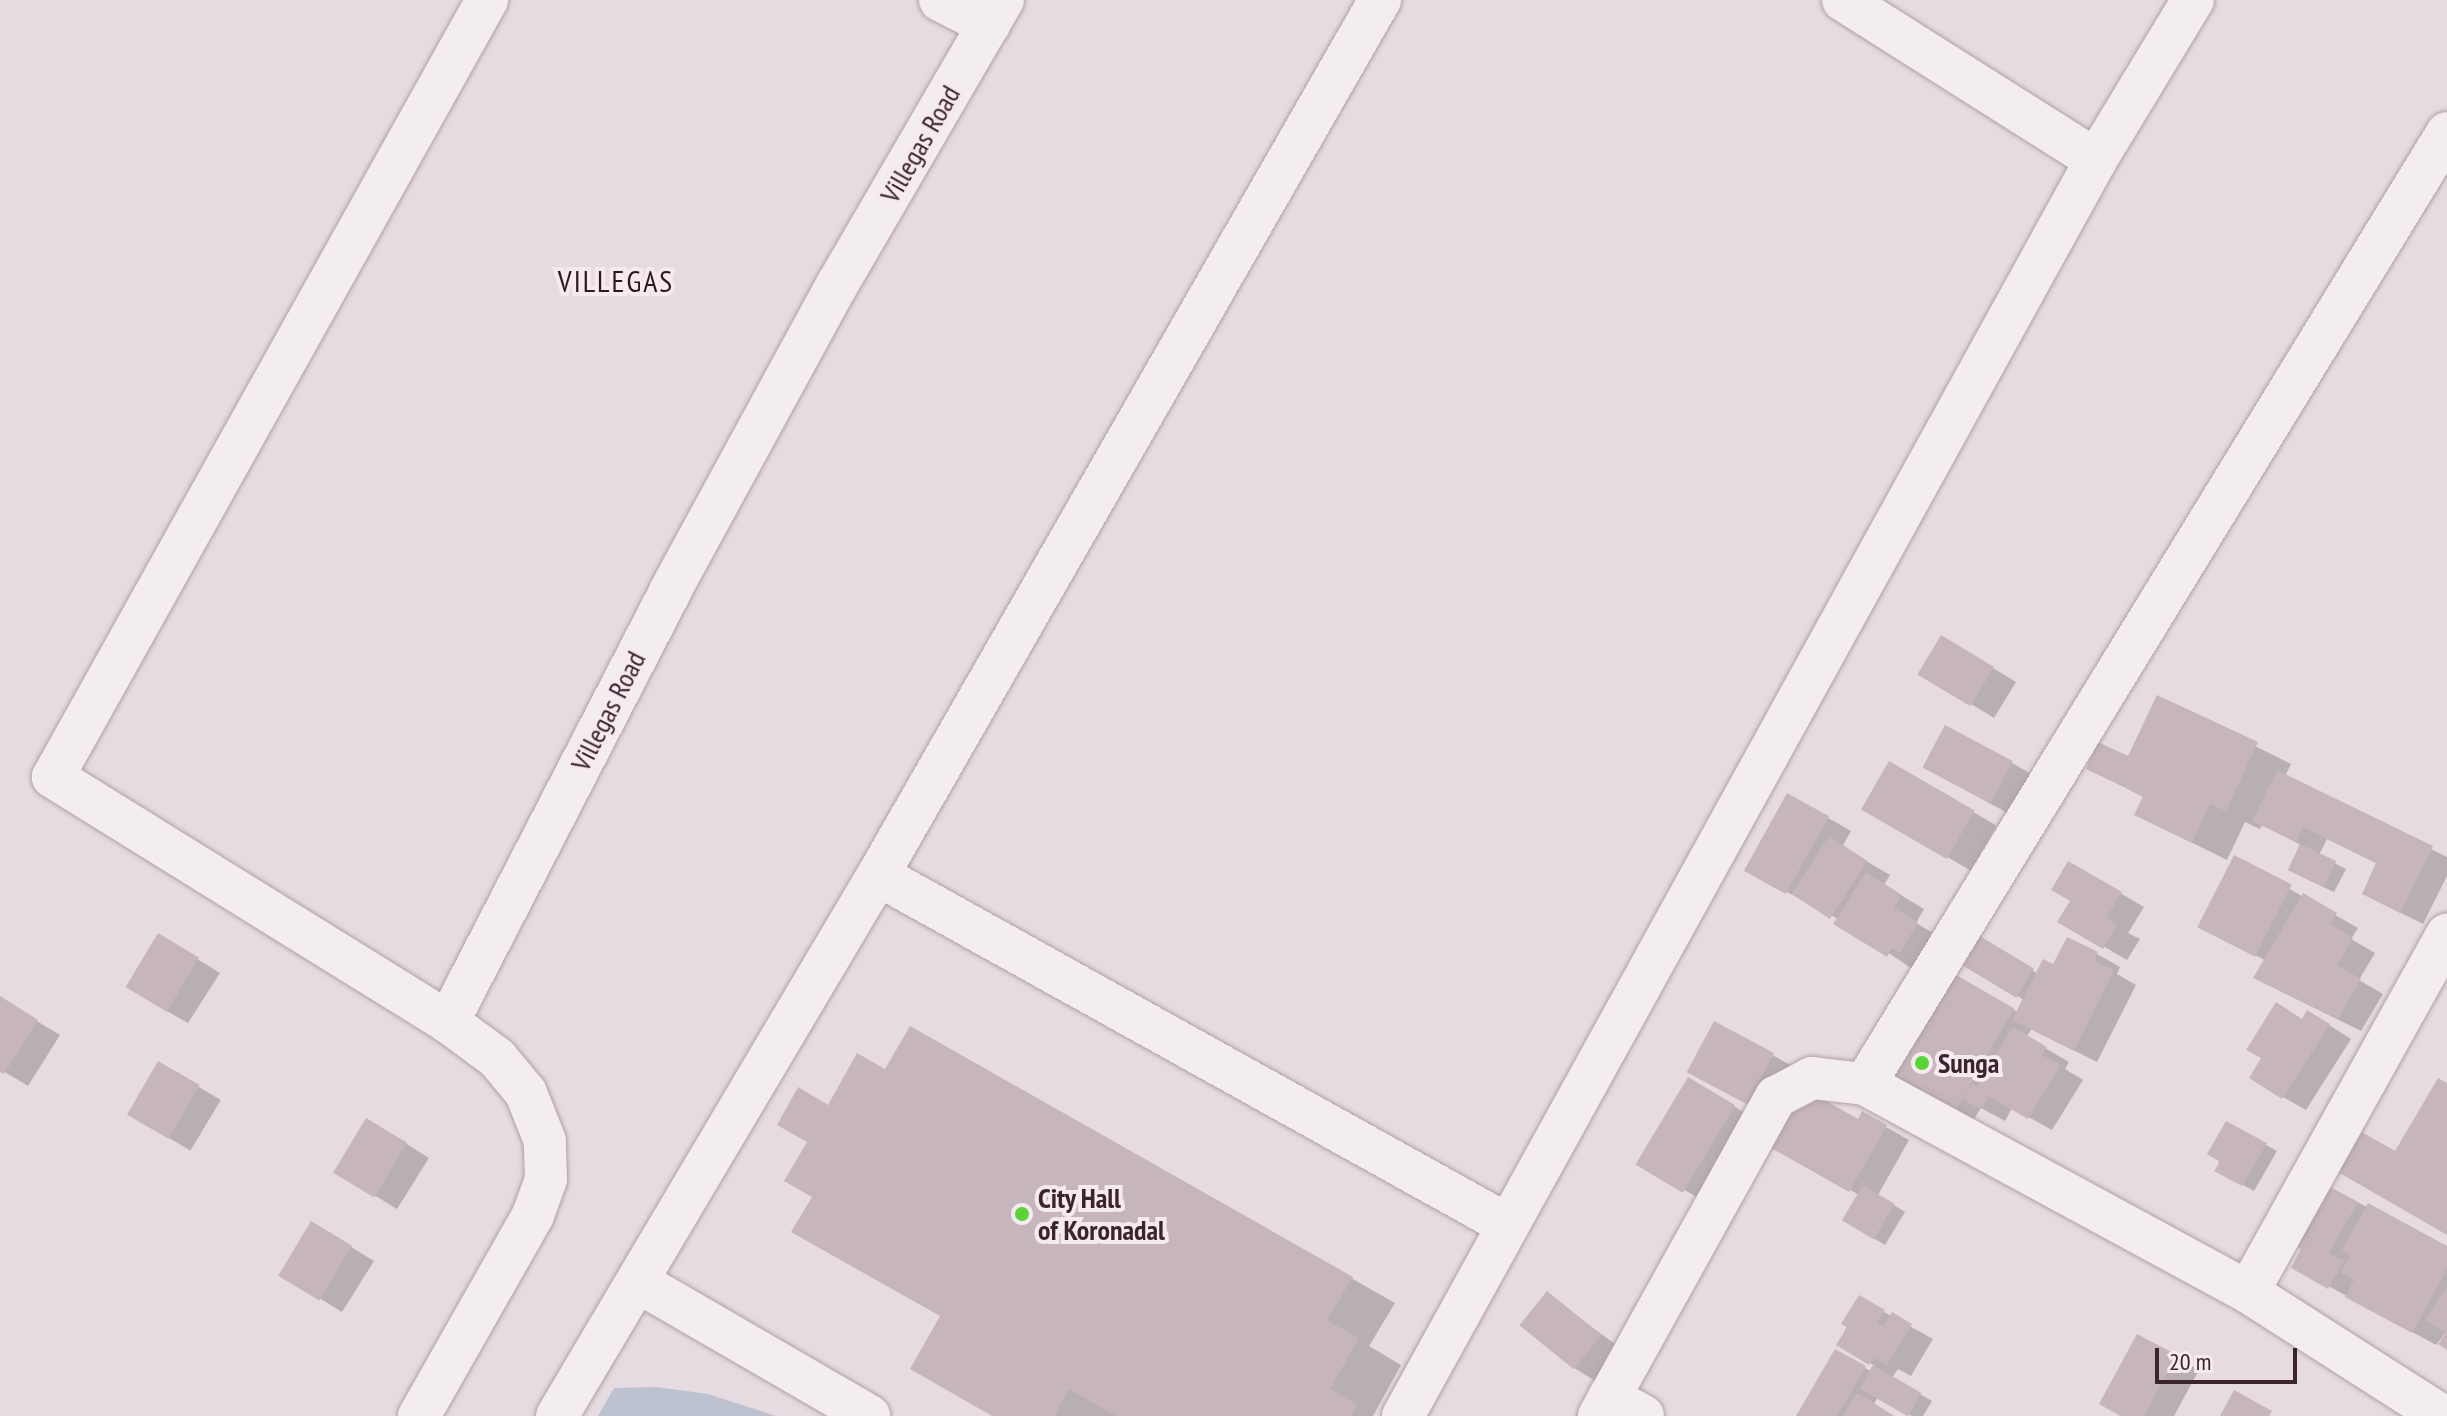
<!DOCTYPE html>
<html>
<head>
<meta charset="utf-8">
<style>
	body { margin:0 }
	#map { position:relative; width:2447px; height:1416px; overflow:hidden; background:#e6dbe0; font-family:"PT Sans Narrow",sans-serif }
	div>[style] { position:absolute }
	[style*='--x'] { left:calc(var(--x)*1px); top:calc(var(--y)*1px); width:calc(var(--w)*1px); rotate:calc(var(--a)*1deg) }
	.green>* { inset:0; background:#bcc2d0 }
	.shadow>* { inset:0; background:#0003; transform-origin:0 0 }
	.building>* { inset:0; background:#c6b5bc; transform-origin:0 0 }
	.roads { filter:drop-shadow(0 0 2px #b0a0a7) drop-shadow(0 0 2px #b0a0a7) }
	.street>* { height:42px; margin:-21px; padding:0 21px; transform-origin:21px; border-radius:21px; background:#f4edf0 }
	.dots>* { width:22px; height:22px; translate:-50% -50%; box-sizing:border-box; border:4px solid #f4eaef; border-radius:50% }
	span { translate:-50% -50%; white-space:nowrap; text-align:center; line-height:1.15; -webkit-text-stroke:8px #f4eaef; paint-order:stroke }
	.street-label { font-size:28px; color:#3c242f }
	.poi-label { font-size:28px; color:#3c242f; font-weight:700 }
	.left { translate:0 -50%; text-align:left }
	.neighbourhood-label { font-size:30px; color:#2d1720; letter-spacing:2px }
	.scale { position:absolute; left:2155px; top:1348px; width:142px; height:36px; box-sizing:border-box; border:4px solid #3c242f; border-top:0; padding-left:10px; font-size:24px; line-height:28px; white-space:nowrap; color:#3c242f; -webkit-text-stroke:6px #f4eaef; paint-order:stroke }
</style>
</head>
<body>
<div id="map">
	<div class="green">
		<div style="clip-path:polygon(656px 1387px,708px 1394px,776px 1416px,598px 1416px,614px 1388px)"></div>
	</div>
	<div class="shadow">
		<div style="clip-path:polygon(1965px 651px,2016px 682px,1994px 718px,1971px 704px)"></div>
		<div style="clip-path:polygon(2157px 697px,2291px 764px,2285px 776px,2447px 857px,2447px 876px,2423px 924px,2387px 906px,2378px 864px,2327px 839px,2319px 855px,2346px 869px,2334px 892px,2300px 876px,2301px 845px,2262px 825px,2260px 829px,2245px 822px,2227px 860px,2136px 815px,2145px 798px,2088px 768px,2129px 758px)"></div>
		<div style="clip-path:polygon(2012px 763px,2035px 776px,2013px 816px,1947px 780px)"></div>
		<div style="left:1890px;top:764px;width:123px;height:52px;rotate:30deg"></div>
		<div style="clip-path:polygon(1788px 795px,1851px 831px,1842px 847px,1890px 875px,1884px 885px,1924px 909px,1916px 923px,1940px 937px,1924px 965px,1916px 960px,1911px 968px,1838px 919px,1770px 883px)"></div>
		<div style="clip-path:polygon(2235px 858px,2358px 928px,2351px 939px,2375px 953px,2359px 980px,2383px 994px,2361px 1031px,2278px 990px,2265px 960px,2223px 939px)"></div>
		<div style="clip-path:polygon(2069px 863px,2144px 907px,2128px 933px,2140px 939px,2127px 960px,2060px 921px,2073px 900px)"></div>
		<div style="clip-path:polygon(1974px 934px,2038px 974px,2097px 954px,2120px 967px,2117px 974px,2136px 985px,2097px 1062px,2032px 1029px,2026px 1037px,2069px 1062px,2065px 1069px,2083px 1080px,2052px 1130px,2012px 1108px,2005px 1121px,1981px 1108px,1970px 1125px,1891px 1079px,1952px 975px,2018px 1012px,2024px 1000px,1958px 960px)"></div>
		<div style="clip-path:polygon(181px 949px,220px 973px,188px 1023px,165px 1010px)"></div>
		<div style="clip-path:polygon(0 999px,60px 1035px,28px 1086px,0 1069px)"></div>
		<div style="clip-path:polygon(2308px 1012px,2351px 1039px,2306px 1110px,2283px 1097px)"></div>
		<div style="clip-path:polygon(1715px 1024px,1796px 1068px,1770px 1115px,1713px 1085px)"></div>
		<div style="clip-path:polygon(911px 1028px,1395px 1303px,1369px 1346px,1401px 1365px,1373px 1416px,995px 1416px,942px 1316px,814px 1196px,829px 1107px,886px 1072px)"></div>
		<div style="left:159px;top:1063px;width:72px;height:59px;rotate:31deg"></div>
		<div style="left:1688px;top:1080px;width:80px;height:97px;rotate:30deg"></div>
		<div style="clip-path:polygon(1863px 1114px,1909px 1140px,1878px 1195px,1905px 1212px,1885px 1245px,1843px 1220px,1859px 1195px,1769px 1144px,1859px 1122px)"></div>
		<div style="clip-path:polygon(2227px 1123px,2277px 1151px,2254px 1191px,2217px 1171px)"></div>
		<div style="clip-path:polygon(389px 1133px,429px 1158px,397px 1209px,374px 1195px)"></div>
		<div style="clip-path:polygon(2324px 1185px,2447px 1248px,2447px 1331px,2436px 1345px,2294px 1267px)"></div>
		<div style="clip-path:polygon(335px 1237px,374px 1261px,342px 1312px,280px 1274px)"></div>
		<div style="clip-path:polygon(1547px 1294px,1623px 1350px,1597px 1382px,1574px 1368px)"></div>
		<div style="clip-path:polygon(1859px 1298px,1933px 1339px,1911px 1376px,1898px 1369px,1892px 1378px,1932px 1401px,1923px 1416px,1912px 1416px,1878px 1397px,1874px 1404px,1893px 1416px,1798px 1416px,1835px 1351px,1872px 1372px,1875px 1366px,1839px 1344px)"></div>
		<div style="clip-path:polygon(2176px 1356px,2199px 1370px,2174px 1416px,2123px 1416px)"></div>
	</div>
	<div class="building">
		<div style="left:1941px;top:635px;width:62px;height:46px;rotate:31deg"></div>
		<div style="clip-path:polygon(2157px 695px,2258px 742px,2226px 811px,2210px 804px,2192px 843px,2134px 815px,2143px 796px,2086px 769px,2098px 742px,2128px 756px)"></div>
		<div style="left:1945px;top:725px;width:77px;height:48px;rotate:28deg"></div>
		<div style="left:1889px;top:761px;width:99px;height:56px;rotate:30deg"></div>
		<div style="clip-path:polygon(2277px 770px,2433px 846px,2400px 913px,2362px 894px,2376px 863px,2303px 827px,2296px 842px,2252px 821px)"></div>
		<div style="left:1787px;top:793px;width:48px;height:89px;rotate:29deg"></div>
		<div style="left:1829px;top:836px;width:46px;height:69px;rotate:33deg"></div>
		<div style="left:2300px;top:844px;width:40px;height:29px;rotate:25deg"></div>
		<div style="left:2234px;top:855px;width:65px;height:81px;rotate:27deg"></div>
		<div style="clip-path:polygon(2068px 861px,2122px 892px,2106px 918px,2118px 925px,2103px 949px,2057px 922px,2070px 901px,2051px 890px)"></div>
		<div style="clip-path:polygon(1866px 872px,1902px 895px,1894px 908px,1918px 922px,1900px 953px,1892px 948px,1887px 957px,1833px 924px)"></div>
		<div style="clip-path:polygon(2303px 893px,2337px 913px,2330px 924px,2353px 938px,2337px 965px,2361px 979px,2338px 1019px,2253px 978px)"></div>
		<div style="left:1973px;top:932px;width:71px;height:34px;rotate:31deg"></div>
		<div style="left:158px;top:933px;width:48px;height:63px;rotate:31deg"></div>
		<div style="clip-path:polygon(2067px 937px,2098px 952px,2094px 961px,2114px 970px,2074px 1051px,2012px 1020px,2043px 959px,2053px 964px)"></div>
		<div style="left:1951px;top:972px;width:73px;height:125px;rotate:30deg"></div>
		<div style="clip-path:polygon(0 996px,38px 1020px,4px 1074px,0 1072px)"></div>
		<div style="clip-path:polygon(2276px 1002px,2302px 1019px,2307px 1010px,2330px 1024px,2282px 1099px,2249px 1078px,2261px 1058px,2246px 1050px)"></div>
		<div style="left:1714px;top:1021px;width:68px;height:58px;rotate:28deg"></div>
		<div style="clip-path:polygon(910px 1026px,1353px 1277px,1327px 1320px,1359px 1338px,1330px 1389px,1358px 1405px,1351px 1416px,1116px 1416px,1069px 1389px,1054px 1416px,992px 1416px,910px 1369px,940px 1316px,791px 1232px,812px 1197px,784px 1181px,807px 1142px,777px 1125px,798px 1087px,828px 1105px,857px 1053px,885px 1069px)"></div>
		<div style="clip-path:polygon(2013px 1027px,2047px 1047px,2042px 1055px,2061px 1065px,2028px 1119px,1988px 1096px,1981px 1109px,1962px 1099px,1972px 1084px,1977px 1087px)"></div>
		<div style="left:158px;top:1061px;width:48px;height:62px;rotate:30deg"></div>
		<div style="left:1688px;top:1077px;width:55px;height:102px;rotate:31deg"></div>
		<div style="clip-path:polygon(2438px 1078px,2447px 1083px,2447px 1235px,2338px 1172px,2362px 1132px,2395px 1151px)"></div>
		<div style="clip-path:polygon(1807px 1090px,1858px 1119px,1862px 1111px,1887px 1125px,1849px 1192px,1766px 1145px)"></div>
		<div style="left:366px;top:1118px;width:48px;height:64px;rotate:31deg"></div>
		<div style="clip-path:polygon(2226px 1121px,2267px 1143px,2242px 1186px,2214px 1171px,2220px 1162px,2207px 1154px)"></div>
		<div style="clip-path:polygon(2323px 1183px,2358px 1202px,2329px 1253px,2344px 1261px,2328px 1289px,2291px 1268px,2301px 1249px,2289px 1242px)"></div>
		<div style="left:1863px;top:1185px;width:37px;height:41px;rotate:31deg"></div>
		<div style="clip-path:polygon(2368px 1203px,2447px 1246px,2447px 1269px,2412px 1333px,2345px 1297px,2354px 1280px,2340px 1272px,2350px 1255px,2342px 1250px)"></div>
		<div style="left:311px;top:1221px;width:48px;height:64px;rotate:31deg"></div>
		<div style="clip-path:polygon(2447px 1286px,2447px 1350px,2438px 1344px,2446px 1333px,2425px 1320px)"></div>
		<div style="left:1547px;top:1291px;width:70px;height:44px;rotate:39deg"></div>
		<div style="clip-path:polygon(1859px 1295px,1885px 1310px,1877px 1323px,1883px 1326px,1892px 1312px,1912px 1324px,1887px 1365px,1874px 1358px,1869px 1365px,1836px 1345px,1847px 1327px,1841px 1324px)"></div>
		<div style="clip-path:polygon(2137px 1334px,2177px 1355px,2144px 1416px,2120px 1416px,2099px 1404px)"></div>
		<div style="clip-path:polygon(1835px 1349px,1866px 1366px,1837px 1416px,1796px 1416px)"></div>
		<div style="left:1873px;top:1365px;width:56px;height:27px;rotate:30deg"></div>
		<div style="clip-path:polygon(2234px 1390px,2272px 1411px,2269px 1416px,2220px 1416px)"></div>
		<div style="clip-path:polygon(1857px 1393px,1866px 1398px,1894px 1416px,1843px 1416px)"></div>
	</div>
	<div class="roads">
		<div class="street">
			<div style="--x:940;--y:0;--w:55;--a:27"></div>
			<div style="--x:1843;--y:0;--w:299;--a:32.3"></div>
			<div style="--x:878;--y:875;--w:718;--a:29.06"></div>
			<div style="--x:448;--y:1022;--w:485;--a:-62.7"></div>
			<div style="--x:670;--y:591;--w:349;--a:-61.4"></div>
			<div style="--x:837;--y:285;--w:330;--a:-59.8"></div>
			<div style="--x:640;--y:1283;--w:265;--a:30.1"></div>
			<div style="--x:2248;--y:1292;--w:409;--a:-60.9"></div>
			<div style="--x:1609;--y:1397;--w:39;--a:29"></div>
			<div style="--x:419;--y:1416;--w:231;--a:-60.4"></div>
			<div style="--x:533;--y:1215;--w:38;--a:-70"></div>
			<div style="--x:546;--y:1179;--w:38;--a:-92"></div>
			<div style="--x:545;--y:1141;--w:52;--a:-111.6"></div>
			<div style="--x:526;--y:1093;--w:45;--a:-129.6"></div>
			<div style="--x:497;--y:1058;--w:61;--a:-143.7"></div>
			<div style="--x:448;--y:1022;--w:465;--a:-148.2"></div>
			<div style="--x:53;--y:777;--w:890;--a:-60.81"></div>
			<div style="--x:557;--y:1416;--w:629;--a:-59.32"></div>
			<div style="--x:878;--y:875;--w:1009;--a:-60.16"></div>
			<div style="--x:1403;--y:1416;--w:1434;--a:-61.11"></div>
			<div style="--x:2096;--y:160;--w:187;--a:-58.8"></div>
			<div style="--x:1599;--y:1416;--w:365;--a:-61"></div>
			<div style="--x:1776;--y:1097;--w:41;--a:-27.8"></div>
			<div style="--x:1812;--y:1078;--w:53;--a:6.5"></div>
			<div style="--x:2442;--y:1416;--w:230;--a:-147.4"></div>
			<div style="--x:2248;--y:1292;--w:436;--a:-151.5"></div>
			<div style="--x:1865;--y:1084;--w:1115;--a:-58.53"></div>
		</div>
	</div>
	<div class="dots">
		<div style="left:1922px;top:1063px;background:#59d338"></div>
		<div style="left:1022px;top:1214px;background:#59d338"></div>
	</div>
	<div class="street-label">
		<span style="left:920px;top:144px;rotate:-60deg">Villegas Road</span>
		<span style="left:608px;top:711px;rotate:-63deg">Villegas Road</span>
	</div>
	<div class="poi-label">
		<span class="left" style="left:1938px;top:1063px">Sunga</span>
		<span class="left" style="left:1038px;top:1214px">City Hall<br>of Koronadal</span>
	</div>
	<div class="neighbourhood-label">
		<span style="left:616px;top:281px">VILLEGAS</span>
	</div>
	<div class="scale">20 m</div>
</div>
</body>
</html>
